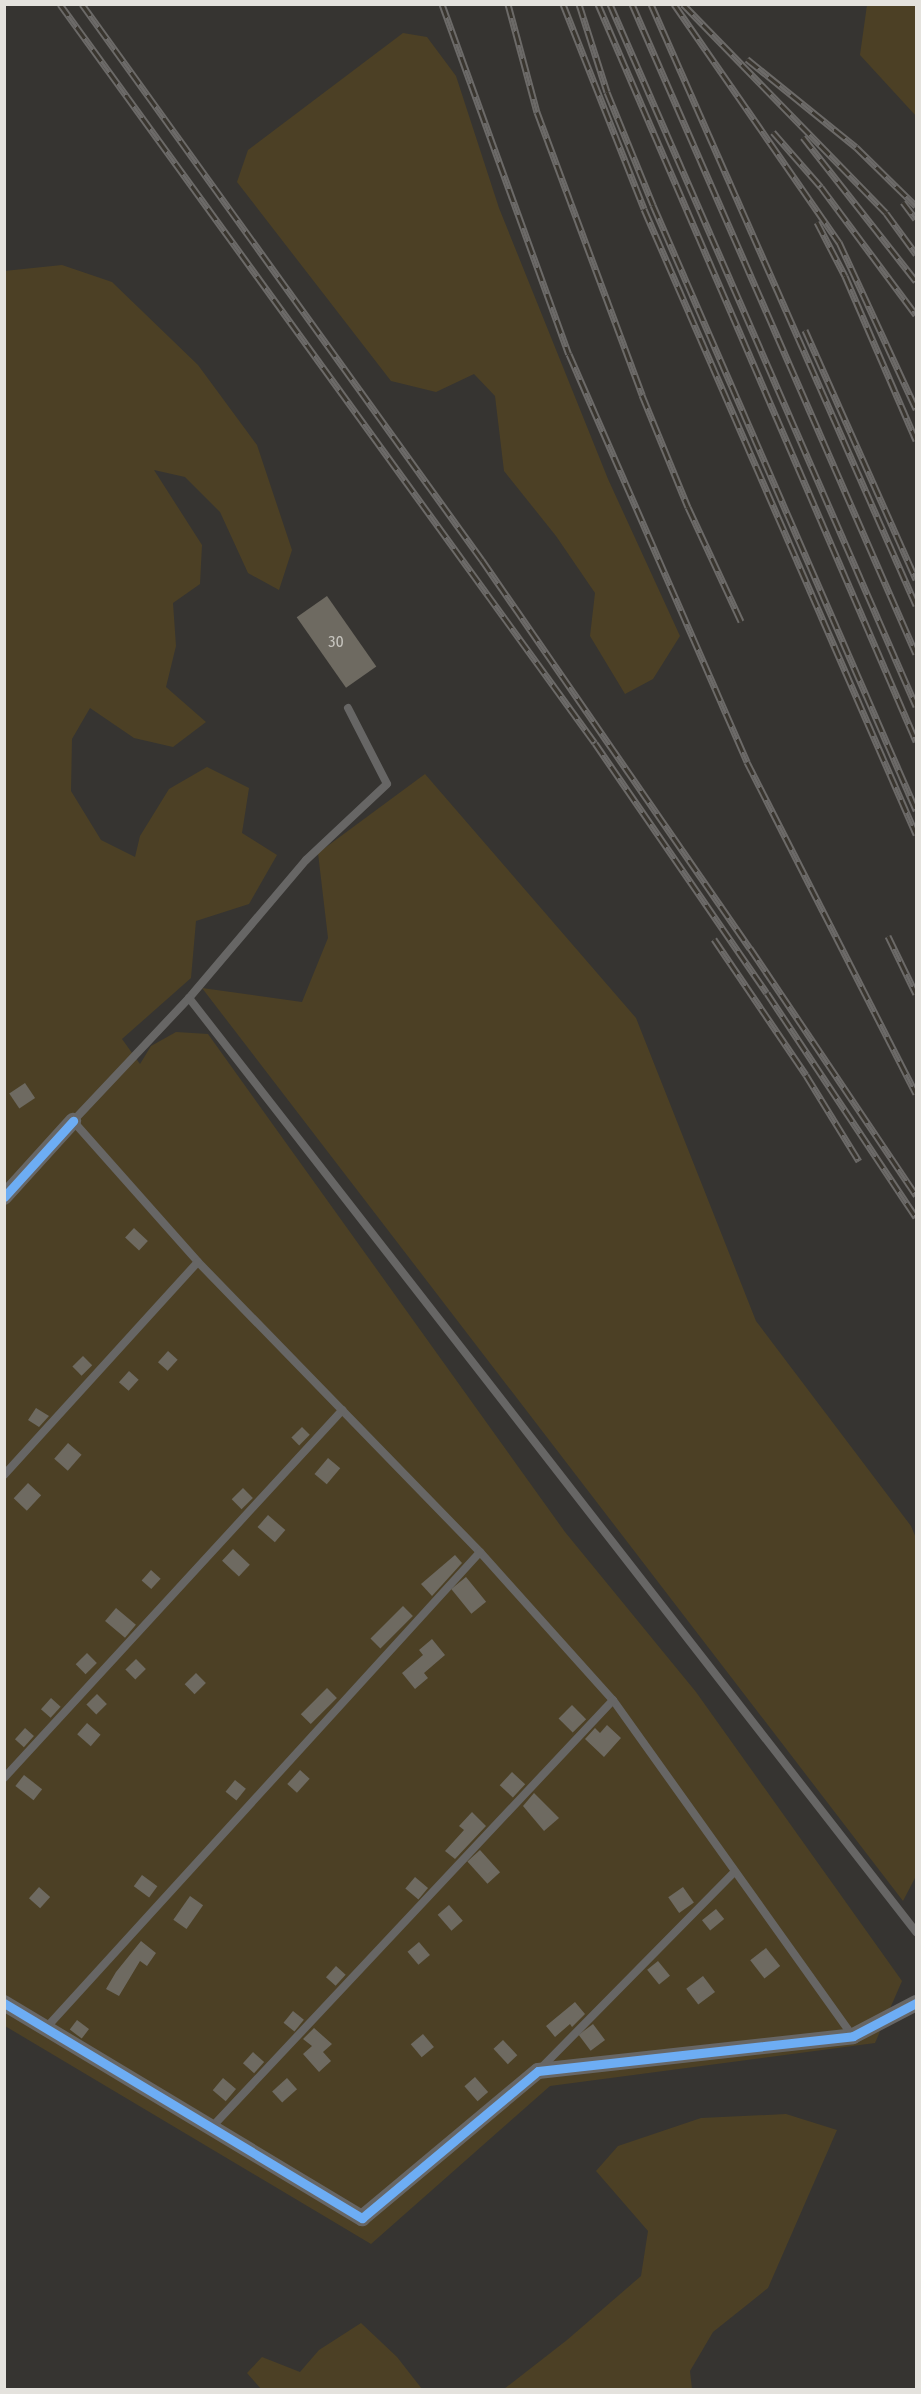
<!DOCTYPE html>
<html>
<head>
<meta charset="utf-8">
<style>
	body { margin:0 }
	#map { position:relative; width:921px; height:2394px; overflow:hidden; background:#363431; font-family:"Fira Sans Condensed",sans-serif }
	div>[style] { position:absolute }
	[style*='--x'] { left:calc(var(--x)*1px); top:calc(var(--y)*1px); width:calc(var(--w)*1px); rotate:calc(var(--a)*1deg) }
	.green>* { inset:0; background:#4c4025 }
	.building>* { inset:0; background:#6e6a61; transform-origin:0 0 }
	.lane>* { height:8px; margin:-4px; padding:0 4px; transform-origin:4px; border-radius:4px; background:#676665 }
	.street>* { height:16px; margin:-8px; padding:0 8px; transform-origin:8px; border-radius:8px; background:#676665 }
	.rail>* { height:7px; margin-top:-3.5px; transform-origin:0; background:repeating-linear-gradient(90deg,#39352e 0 14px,#6c6a68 0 28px); box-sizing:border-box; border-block:2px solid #6c6a68 }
	.cycleway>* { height:9px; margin:-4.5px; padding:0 4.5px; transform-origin:4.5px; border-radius:4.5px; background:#6dadf4 }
	span { translate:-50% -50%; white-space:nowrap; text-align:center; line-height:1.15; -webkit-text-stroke:6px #39352e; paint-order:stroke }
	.number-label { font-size:16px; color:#c6c4be }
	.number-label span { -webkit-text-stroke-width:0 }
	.frame { position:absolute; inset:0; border:6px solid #e4e2dd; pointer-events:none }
</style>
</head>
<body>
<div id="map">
	<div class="green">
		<div style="clip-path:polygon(867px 5px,916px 5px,916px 116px,860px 55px)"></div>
		<div style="clip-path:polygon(403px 33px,427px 37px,456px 76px,499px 208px,608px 479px,680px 636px,653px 679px,625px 694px,590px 636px,595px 593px,556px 536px,504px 471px,495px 396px,474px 374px,436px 392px,391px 381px,237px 182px,248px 150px)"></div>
		<div style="clip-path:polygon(62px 265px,112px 282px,198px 365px,257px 445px,292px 550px,279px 590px,248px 573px,220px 512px,185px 477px,154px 470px,202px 545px,200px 584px,173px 603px,176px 646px,166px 687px,206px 722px,173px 747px,134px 738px,90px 708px,72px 739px,71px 791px,101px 840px,135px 857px,140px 836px,169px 789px,207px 767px,249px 788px,242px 833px,277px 855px,249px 904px,196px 921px,191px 978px,122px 1039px,140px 1064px,151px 1046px,176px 1032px,208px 1034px,565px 1532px,696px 1692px,902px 1981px,875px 2043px,550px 2086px,371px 2244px,5px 2026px,4px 271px)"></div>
		<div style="clip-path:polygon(425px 774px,636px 1018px,756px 1321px,911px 1526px,916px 1538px,916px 1876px,903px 1901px,202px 988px,302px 1002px,328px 938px,318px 853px)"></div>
		<div style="clip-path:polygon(786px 2114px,837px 2130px,768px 2288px,713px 2332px,690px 2371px,692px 2389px,504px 2389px,567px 2340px,641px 2276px,648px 2231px,596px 2171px,618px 2146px,701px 2118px)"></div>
		<div style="clip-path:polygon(361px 2323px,397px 2357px,422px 2389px,261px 2389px,247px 2373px,262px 2357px,300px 2372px,319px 2350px)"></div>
	</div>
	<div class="building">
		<div style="left:327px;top:596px;width:86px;height:37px;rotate:55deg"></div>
		<div style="left:25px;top:1083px;width:18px;height:19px;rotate:56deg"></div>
		<div style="left:134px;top:1228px;width:19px;height:13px;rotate:43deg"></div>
		<div style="left:168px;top:1351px;width:13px;height:15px;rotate:42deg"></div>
		<div style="left:83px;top:1356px;width:13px;height:15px;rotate:45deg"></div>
		<div style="left:129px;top:1371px;width:13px;height:15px;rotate:42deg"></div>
		<div style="clip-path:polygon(36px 1408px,49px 1416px,39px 1427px,28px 1420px)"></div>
		<div style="left:302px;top:1427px;width:11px;height:15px;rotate:45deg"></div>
		<div style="left:68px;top:1443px;width:18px;height:21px;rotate:41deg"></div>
		<div style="left:328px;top:1458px;width:16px;height:21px;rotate:40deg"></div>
		<div style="left:28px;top:1483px;width:18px;height:21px;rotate:43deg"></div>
		<div style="left:243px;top:1488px;width:14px;height:16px;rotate:45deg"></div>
		<div style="left:268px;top:1515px;width:23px;height:16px;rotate:41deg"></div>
		<div style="left:233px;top:1549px;width:23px;height:16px;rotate:43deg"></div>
		<div style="clip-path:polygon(455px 1555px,462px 1563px,432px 1596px,421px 1584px)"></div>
		<div style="left:151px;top:1570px;width:13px;height:14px;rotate:42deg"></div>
		<div style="left:466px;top:1577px;width:32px;height:19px;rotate:51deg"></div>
		<div style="left:403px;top:1606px;width:14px;height:46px;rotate:45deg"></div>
		<div style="left:116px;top:1608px;width:26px;height:17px;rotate:40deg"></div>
		<div style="clip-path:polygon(432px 1639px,445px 1655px,424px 1673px,428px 1678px,415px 1689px,402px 1673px,423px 1655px,419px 1650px)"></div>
		<div style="left:87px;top:1653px;width:14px;height:16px;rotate:45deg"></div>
		<div style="left:136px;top:1659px;width:14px;height:15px;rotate:45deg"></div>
		<div style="left:196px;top:1673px;width:14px;height:16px;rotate:45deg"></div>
		<div style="left:327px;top:1688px;width:14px;height:37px;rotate:45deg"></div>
		<div style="left:97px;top:1694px;width:14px;height:15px;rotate:45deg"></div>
		<div style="left:51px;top:1698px;width:13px;height:15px;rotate:42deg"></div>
		<div style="left:572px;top:1705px;width:20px;height:19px;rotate:45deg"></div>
		<div style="left:87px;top:1723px;width:18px;height:15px;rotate:41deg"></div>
		<div style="clip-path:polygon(607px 1725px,621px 1738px,604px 1757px,585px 1739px,595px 1728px,600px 1733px)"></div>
		<div style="left:25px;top:1728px;width:12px;height:15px;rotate:42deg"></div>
		<div style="left:300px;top:1770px;width:13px;height:19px;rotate:42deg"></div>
		<div style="left:512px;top:1772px;width:18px;height:18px;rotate:43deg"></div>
		<div style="left:24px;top:1775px;width:23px;height:14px;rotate:38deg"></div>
		<div style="left:235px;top:1780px;width:14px;height:15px;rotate:39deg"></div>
		<div style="clip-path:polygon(534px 1793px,559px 1818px,544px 1831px,523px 1806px)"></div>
		<div style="clip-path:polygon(472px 1812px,486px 1826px,455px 1859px,445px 1851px,464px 1830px,459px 1826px)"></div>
		<div style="left:480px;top:1850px;width:30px;height:17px;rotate:48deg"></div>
		<div style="left:142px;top:1875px;width:19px;height:14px;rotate:36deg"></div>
		<div style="left:415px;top:1877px;width:17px;height:15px;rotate:40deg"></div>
		<div style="left:39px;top:1887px;width:15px;height:15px;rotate:42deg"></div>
		<div style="left:683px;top:1887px;width:19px;height:18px;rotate:55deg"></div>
		<div style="left:190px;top:1896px;width:16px;height:29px;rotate:35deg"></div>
		<div style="left:449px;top:1905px;width:21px;height:15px;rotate:49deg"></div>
		<div style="left:716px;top:1909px;width:13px;height:18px;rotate:51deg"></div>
		<div style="clip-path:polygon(141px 1941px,156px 1953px,147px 1966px,140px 1961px,119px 1996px,106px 1989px,116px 1972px)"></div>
		<div style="left:419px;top:1942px;width:17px;height:15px;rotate:50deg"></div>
		<div style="left:766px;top:1948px;width:23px;height:20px;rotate:52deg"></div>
		<div style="left:658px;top:1961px;width:19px;height:14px;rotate:51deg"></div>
		<div style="left:336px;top:1966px;width:13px;height:15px;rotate:42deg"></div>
		<div style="left:703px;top:1976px;width:20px;height:21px;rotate:53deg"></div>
		<div style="clip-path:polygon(575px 2002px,585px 2014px,572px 2027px,570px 2024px,555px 2037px,546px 2026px)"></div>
		<div style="left:293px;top:2011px;width:14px;height:15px;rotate:39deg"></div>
		<div style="left:77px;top:2020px;width:15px;height:12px;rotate:37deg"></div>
		<div style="left:593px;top:2024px;width:20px;height:18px;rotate:53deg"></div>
		<div style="clip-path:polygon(314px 2028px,332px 2044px,323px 2052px,331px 2061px,319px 2072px,303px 2054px,312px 2046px,303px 2039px)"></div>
		<div style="left:423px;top:2034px;width:17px;height:16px;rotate:50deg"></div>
		<div style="left:503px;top:2040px;width:21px;height:13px;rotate:47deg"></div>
		<div style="left:253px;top:2052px;width:15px;height:15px;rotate:42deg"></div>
		<div style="left:475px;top:2077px;width:20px;height:14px;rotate:49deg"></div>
		<div style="left:223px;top:2078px;width:17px;height:16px;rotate:40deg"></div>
		<div style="left:287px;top:2078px;width:15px;height:20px;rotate:48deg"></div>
	</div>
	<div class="lane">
		<div style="--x:348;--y:708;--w:85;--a:62.8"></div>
		<div style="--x:387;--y:784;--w:111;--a:136.8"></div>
		<div style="--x:306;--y:860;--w:181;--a:130.3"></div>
		<div style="--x:189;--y:998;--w:169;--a:133.3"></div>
		<div style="--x:73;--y:1121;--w:188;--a:48.4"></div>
		<div style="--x:198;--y:1262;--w:405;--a:45.8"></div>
		<div style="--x:480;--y:1552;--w:199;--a:48.1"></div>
		<div style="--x:613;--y:1700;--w:413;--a:54.5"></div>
		<div style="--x:189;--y:998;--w:1184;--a:52.1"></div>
		<div style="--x:4;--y:1475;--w:288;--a:-47.7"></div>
		<div style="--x:4;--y:1778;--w:500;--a:-47.4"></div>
		<div style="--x:46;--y:2028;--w:644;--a:-47.64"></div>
		<div style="--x:541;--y:2068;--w:276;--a:-45.4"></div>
		<div style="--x:211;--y:2128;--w:587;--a:-46.79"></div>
	</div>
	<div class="street">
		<div style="--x:4;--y:1197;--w:103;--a:-47.8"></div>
		<div style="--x:4;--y:2003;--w:418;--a:31"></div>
		<div style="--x:362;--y:2218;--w:229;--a:-39.9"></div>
		<div style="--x:538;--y:2071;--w:317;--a:-6.3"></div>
		<div style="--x:853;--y:2036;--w:71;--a:-27.6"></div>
	</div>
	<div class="rail">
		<div style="--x:60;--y:4;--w:912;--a:54.1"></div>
		<div style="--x:595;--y:743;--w:303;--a:55.5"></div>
		<div style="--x:767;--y:993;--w:269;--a:56.4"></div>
		<div style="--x:82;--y:4;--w:685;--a:54.27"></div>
		<div style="--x:482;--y:560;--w:472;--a:55.4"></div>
		<div style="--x:750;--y:948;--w:298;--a:56.1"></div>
		<div style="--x:442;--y:4;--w:372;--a:70.1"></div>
		<div style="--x:569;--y:354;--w:445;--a:66.4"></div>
		<div style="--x:747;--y:762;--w:372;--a:63"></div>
		<div style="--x:508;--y:4;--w:112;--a:75"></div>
		<div style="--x:537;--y:112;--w:302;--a:69.6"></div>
		<div style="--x:642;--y:395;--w:121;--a:67.7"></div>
		<div style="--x:688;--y:507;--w:126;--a:65.1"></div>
		<div style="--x:563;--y:4;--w:220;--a:68.4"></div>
		<div style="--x:644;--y:209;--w:682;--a:66.48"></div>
		<div style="--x:579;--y:4;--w:92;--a:72.3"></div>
		<div style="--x:607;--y:92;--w:122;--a:67.8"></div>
		<div style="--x:653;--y:205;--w:660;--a:66.5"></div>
		<div style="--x:598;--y:4;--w:803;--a:66.66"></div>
		<div style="--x:610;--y:4;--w:766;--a:66.45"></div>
		<div style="--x:632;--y:4;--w:709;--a:66.4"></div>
		<div style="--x:651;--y:4;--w:657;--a:66.21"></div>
		<div style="--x:674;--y:4;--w:290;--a:55.3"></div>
		<div style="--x:839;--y:242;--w:184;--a:65.2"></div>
		<div style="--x:683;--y:4;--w:291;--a:45.8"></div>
		<div style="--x:886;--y:213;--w:51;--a:53.8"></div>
		<div style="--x:747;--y:59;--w:140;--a:38.9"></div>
		<div style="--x:856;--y:147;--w:84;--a:44.5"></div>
		<div style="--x:773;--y:132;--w:73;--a:48.9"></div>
		<div style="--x:821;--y:187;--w:159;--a:53.4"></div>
		<div style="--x:803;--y:137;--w:183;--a:51.9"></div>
		<div style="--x:903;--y:202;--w:21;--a:53"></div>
		<div style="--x:817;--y:222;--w:61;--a:62.6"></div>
		<div style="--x:845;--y:276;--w:179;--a:66.6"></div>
		<div style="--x:805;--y:330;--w:273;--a:66"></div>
		<div style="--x:888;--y:936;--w:64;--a:64.2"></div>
		<div style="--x:714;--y:939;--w:164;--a:55.9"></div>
		<div style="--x:806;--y:1075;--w:101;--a:58.4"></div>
	</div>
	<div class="cycleway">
		<div style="--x:4;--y:1197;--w:103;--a:-47.8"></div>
		<div style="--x:4;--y:2003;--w:418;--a:31"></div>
		<div style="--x:362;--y:2218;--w:229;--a:-39.9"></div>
		<div style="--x:538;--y:2071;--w:317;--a:-6.3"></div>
		<div style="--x:853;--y:2036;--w:71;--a:-27.6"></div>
	</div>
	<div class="number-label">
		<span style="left:336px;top:642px">30</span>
	</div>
	<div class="frame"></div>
</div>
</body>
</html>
